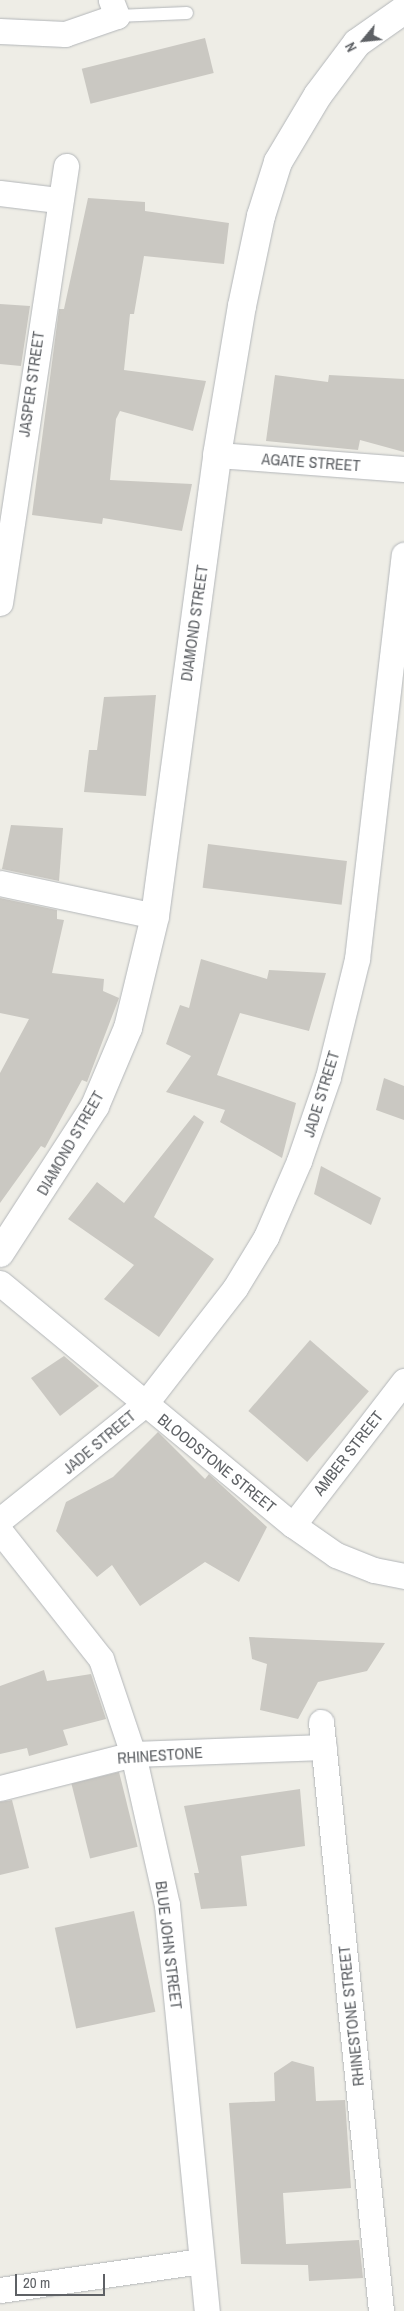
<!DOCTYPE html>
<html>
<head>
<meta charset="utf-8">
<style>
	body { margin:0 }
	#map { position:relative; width:404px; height:2311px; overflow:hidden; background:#eeede6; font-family:"Archivo Narrow",sans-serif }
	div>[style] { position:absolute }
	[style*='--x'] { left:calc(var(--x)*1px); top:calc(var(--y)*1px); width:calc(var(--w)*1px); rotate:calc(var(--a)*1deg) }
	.building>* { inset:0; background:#cac8c2; transform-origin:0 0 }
	.roads { filter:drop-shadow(0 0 1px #b3b6b9) drop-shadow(0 0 1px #b3b6b9) }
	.service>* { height:12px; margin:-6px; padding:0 6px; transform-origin:6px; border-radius:6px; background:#fff }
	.minor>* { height:25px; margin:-12.5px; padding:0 12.5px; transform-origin:12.5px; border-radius:12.5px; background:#fff }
	.tertiary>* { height:28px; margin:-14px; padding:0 14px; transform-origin:14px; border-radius:14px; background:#fff }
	span { translate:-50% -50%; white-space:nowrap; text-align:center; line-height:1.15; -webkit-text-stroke:5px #fff; paint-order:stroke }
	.street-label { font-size:16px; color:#5e6165 }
	.north { position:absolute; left:339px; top:15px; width:50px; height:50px; -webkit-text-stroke:4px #fff; paint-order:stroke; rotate:242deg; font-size:14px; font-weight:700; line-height:20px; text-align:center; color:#5e6165 }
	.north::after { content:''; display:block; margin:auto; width:18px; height:22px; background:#5e6165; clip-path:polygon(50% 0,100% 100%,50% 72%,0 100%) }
	.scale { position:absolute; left:15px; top:2274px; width:90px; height:22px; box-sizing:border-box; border:2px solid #5e6165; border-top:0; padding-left:6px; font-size:15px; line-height:18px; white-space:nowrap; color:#5e6165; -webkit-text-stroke:4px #fff; paint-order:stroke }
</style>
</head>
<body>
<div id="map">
	<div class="building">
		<div style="left:205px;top:38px;width:36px;height:127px;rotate:76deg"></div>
		<div style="clip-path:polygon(88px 198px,145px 202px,145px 211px,229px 223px,224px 264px,144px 256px,134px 314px,130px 314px,124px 370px,206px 381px,193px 431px,120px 411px,116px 419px,110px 480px,192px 484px,182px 531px,103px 518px,102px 524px,32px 515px,59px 309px,64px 309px)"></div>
		<div style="clip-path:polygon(0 304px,30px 306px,21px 366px,0 364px)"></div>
		<div style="clip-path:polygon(275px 375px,328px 382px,329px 375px,404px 379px,404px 452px,360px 440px,358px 450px,266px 441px)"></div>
		<div style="clip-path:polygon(156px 695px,146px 796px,84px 792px,89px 750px,97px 750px,104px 697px)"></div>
		<div style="clip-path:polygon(11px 825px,63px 828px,59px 881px,2px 869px)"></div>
		<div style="left:208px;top:844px;width:140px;height:44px;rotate:7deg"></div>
		<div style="clip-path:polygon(0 898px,57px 910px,57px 919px,64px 920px,52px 973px,104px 979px,103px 991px,119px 998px,87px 1082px,82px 1080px,45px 1148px,41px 1146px,0 1203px,0 1073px,29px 1019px,0 1013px)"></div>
		<div style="clip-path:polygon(201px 959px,267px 979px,269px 970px,326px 973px,309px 1031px,240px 1013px,217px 1075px,296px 1103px,282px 1158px,220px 1122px,225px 1110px,166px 1092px,191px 1056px,166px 1044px,180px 1005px,189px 1008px)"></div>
		<div style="clip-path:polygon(384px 1078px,404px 1086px,404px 1120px,376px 1110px)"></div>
		<div style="clip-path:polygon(194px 1115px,204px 1122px,154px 1217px,214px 1259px,159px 1337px,104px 1299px,134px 1265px,68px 1219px,97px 1182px,124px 1203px)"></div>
		<div style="clip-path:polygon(321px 1166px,381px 1198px,371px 1225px,314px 1194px)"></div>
		<div style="left:310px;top:1340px;width:78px;height:94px;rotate:41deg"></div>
		<div style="clip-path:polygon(64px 1356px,99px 1386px,60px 1416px,31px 1378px)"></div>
		<div style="clip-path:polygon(158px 1432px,205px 1479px,209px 1474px,267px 1527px,239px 1582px,205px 1562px,140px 1606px,112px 1565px,97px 1577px,56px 1531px,66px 1502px,113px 1477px)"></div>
		<div style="clip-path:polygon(249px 1637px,385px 1643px,367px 1671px,318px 1682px,298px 1719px,260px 1710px,267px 1664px,252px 1659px)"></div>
		<div style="clip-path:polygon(44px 1670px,47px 1681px,91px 1674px,106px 1719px,63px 1730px,68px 1745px,29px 1756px,27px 1748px,0 1754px,0 1686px)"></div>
		<div style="left:119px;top:1772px;width:77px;height:49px;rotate:76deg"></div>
		<div style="clip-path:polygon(300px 1789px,305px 1846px,241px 1856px,247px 1906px,201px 1909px,194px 1873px,199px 1873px,184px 1806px)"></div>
		<div style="clip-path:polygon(12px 1800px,29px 1868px,0 1875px,0 1802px)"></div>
		<div style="left:134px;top:1911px;width:103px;height:81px;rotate:78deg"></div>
		<div style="clip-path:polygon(292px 2061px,314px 2067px,316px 2101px,345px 2100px,351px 2188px,283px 2193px,286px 2244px,359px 2240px,363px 2278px,309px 2281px,308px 2265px,241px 2264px,229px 2103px,275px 2101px,274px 2073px)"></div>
	</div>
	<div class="roads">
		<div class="service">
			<div style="--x:117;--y:16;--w:70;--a:-2.5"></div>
		</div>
		<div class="minor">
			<div style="--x:0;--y:31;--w:65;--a:2.6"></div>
			<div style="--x:65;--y:34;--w:55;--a:-19.1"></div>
			<div style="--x:117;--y:16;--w:17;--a:-111"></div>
			<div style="--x:0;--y:193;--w:58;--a:6.9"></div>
			<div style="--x:217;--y:455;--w:188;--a:4.3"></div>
			<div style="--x:0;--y:603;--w:442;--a:-81.4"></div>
			<div style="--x:0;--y:883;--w:158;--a:12"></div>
			<div style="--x:0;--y:1283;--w:380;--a:39.6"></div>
			<div style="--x:293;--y:1525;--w:52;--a:34.9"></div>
			<div style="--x:336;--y:1555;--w:41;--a:21.5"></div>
			<div style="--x:374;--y:1570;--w:31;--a:11"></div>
			<div style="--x:0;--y:1520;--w:186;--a:-38.7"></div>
			<div style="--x:145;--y:1404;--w:147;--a:-52.2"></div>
			<div style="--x:235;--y:1288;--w:60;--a:-58.7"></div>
			<div style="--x:266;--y:1237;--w:83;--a:-66.5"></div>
			<div style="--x:299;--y:1161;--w:89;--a:-71"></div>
			<div style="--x:328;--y:1077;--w:122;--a:-76.2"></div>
			<div style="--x:357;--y:959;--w:407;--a:-83.4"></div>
			<div style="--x:293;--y:1525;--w:182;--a:-52.4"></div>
			<div style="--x:0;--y:1531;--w:163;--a:51.7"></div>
			<div style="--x:101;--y:1659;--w:100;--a:71.4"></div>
			<div style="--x:133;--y:1754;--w:155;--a:77.3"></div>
			<div style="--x:167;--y:1905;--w:408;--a:84.4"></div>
			<div style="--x:321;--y:1722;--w:592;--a:84.18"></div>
			<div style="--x:0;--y:1788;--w:137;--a:-14.3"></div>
			<div style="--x:133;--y:1754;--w:191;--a:-2.1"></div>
			<div style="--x:0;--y:2290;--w:203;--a:-8.2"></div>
		</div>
		<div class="tertiary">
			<div style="--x:0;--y:1253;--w:175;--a:-57.1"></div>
			<div style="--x:95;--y:1106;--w:85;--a:-67.1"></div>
			<div style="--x:128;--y:1028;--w:115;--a:-76.4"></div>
			<div style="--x:155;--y:916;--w:465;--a:-82.3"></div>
			<div style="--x:217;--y:455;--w:151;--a:-80.5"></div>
			<div style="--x:242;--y:306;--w:92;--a:-78.1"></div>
			<div style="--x:261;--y:216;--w:57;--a:-72.5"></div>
			<div style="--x:278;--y:162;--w:78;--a:-59.2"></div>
			<div style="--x:318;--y:95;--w:65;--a:-53.1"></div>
			<div style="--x:357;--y:43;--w:57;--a:-35.1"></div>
		</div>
	</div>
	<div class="street-label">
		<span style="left:31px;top:384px;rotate:-82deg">JASPER STREET</span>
		<span style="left:311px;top:462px;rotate:4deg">AGATE STREET</span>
		<span style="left:194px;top:623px;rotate:-82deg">DIAMOND STREET</span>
		<span style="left:321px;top:1094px;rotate:-73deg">JADE STREET</span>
		<span style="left:70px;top:1143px;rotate:-60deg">DIAMOND STREET</span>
		<span style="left:99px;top:1442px;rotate:-40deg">JADE STREET</span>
		<span style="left:348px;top:1453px;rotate:-52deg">AMBER STREET</span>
		<span style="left:217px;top:1463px;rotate:39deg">BLOODSTONE STREET</span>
		<span style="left:160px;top:1755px;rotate:-4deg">RHINESTONE</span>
		<span style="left:169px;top:1945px;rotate:83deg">BLUE JOHN STREET</span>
		<span style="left:351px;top:2016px;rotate:-96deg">RHINESTONE STREET</span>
	</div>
	<div class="north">N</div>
	<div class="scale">20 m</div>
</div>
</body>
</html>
